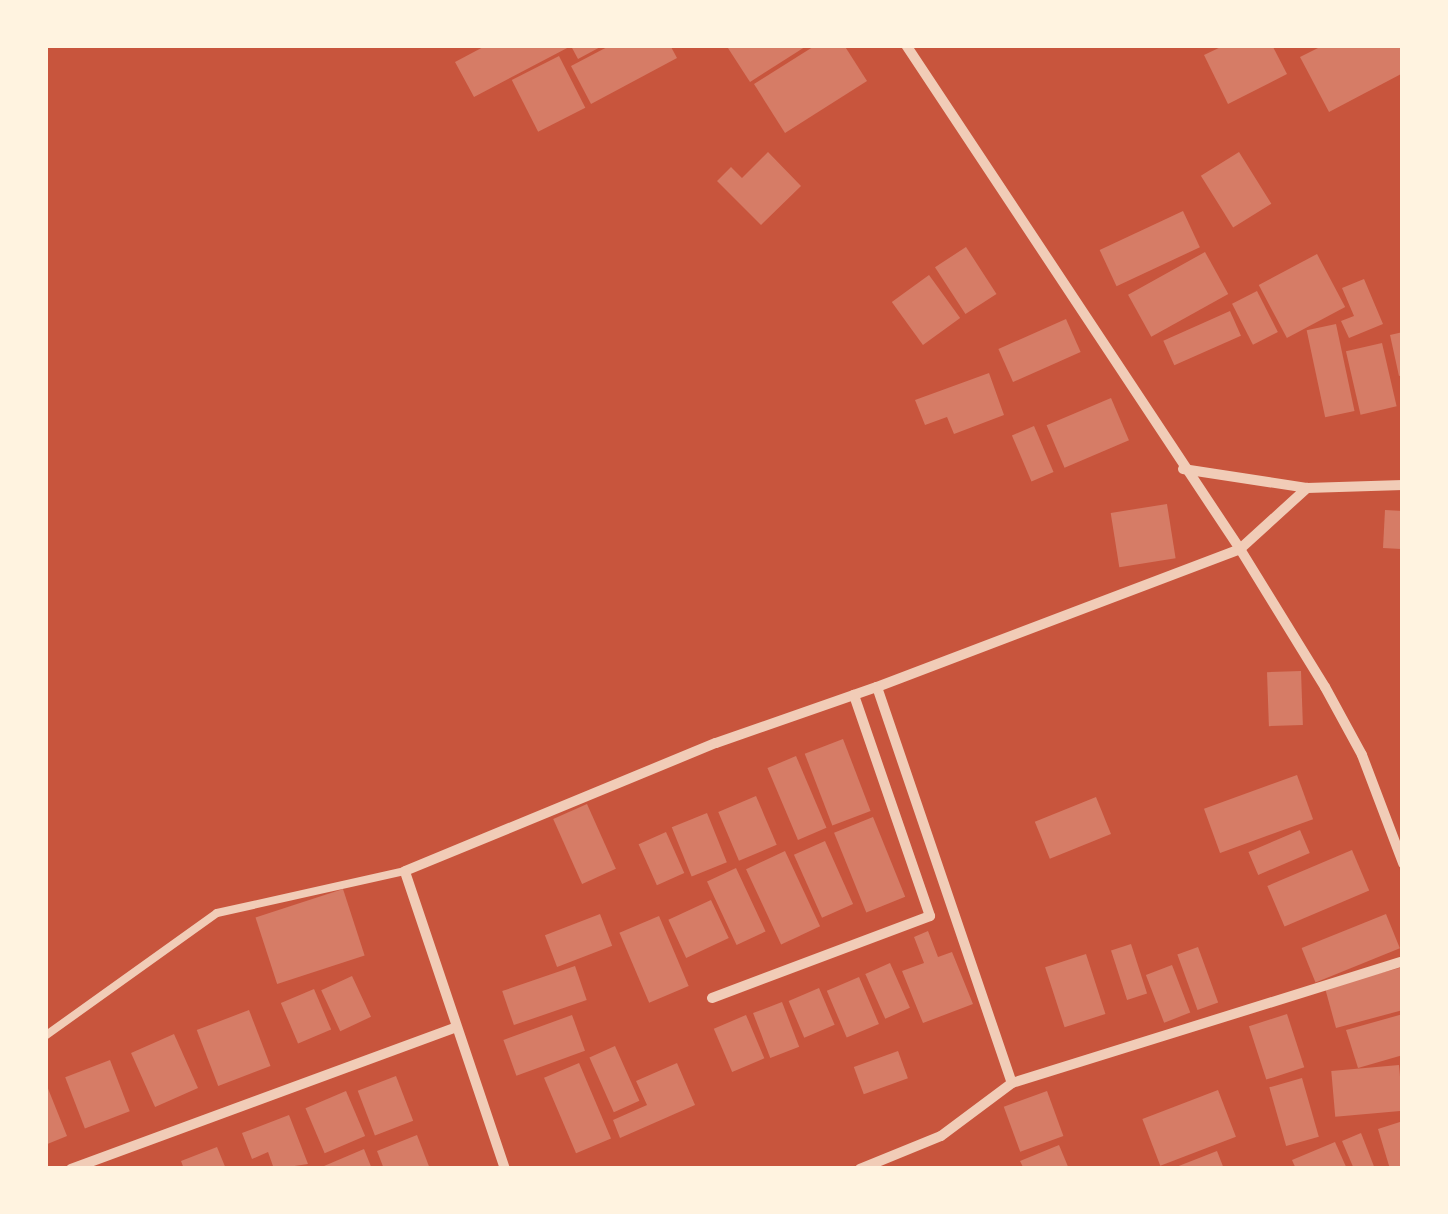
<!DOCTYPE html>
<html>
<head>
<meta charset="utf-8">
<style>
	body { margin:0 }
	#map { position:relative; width:1448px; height:1214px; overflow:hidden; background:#c8553d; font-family:Karla,sans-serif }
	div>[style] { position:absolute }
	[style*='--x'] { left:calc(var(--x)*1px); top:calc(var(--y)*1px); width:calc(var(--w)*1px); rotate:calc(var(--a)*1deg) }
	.building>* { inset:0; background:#d67c66; transform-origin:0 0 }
	.service>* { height:8px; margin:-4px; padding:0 4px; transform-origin:4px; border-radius:4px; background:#f1ccb7 }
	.minor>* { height:10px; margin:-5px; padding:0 5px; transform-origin:5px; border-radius:5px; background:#f1ccb7 }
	span { translate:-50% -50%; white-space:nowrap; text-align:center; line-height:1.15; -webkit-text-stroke:9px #fff3e0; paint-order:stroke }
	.frame { position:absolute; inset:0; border:48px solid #fff3e0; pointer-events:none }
</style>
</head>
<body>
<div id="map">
	<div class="building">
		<div style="clip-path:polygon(487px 45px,604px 45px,578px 59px,571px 46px,474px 97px,455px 62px)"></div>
		<div style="clip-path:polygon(611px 45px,670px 45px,677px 58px,591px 104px,571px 66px)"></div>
		<div style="clip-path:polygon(726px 45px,808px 45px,750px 82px)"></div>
		<div style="clip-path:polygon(816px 45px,844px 45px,867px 81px,785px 133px,754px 84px)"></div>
		<div style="clip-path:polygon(1225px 45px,1272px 45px,1287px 74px,1228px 104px,1204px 55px)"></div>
		<div style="clip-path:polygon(1324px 45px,1403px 45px,1403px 73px,1329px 112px,1300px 57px)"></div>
		<div style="left:559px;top:56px;width:58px;height:53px;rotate:63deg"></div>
		<div style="clip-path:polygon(768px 152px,801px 186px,761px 225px,717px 181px,731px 167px,742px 178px)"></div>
		<div style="left:1239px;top:152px;width:61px;height:45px;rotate:58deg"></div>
		<div style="left:1183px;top:211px;width:40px;height:92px;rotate:65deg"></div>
		<div style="left:966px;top:247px;width:56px;height:37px;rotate:57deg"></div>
		<div style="left:1205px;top:252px;width:48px;height:88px;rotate:61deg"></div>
		<div style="left:1317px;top:254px;width:60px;height:66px;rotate:62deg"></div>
		<div style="left:929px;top:275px;width:53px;height:46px;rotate:54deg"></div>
		<div style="clip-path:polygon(1364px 279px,1383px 324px,1349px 338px,1341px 321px,1354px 316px,1342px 288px)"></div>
		<div style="left:1257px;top:291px;width:46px;height:28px;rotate:63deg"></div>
		<div style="left:1230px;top:311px;width:27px;height:73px;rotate:66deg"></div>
		<div style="left:1066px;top:319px;width:36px;height:74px;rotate:66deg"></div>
		<div style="left:1336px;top:324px;width:89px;height:30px;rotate:78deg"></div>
		<div style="clip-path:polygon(1403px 332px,1403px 375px,1399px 376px,1390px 335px)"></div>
		<div style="left:1382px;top:343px;width:65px;height:37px;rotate:77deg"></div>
		<div style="clip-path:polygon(989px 373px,1004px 415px,954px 434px,947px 417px,925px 425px,915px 400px)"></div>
		<div style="left:1111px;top:398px;width:46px;height:70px;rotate:67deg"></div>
		<div style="left:1034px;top:426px;width:50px;height:24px;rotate:67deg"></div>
		<div style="left:1167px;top:504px;width:55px;height:57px;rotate:81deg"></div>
		<div style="left:1385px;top:510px;width:18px;height:38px;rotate:3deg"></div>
		<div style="left:1301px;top:671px;width:54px;height:34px;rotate:88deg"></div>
		<div style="left:843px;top:739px;width:77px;height:41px;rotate:69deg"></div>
		<div style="left:796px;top:756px;width:78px;height:31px;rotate:67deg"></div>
		<div style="left:1297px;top:775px;width:47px;height:99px;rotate:70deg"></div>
		<div style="left:756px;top:796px;width:53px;height:41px;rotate:67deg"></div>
		<div style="left:1096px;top:797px;width:40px;height:66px;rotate:68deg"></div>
		<div style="left:587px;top:804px;width:71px;height:37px;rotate:66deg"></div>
		<div style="left:707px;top:813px;width:53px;height:38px;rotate:68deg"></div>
		<div style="left:873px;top:817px;width:86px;height:42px;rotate:68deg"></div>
		<div style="left:1300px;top:830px;width:25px;height:56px;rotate:67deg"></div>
		<div style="left:666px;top:832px;width:45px;height:30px;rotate:66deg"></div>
		<div style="left:825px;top:841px;width:69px;height:34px;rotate:66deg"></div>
		<div style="left:1352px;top:850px;width:44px;height:92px;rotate:67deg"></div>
		<div style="left:785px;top:851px;width:83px;height:43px;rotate:65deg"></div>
		<div style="left:736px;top:868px;width:70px;height:32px;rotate:65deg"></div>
		<div style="left:343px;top:889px;width:70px;height:92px;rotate:72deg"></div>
		<div style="left:711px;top:900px;width:42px;height:47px;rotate:65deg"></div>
		<div style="left:600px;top:914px;width:34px;height:59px;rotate:69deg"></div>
		<div style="left:1386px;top:914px;width:37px;height:91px;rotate:68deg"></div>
		<div style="left:659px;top:916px;width:76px;height:43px;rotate:67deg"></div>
		<div style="clip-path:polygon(928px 931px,938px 957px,952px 952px,973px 1004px,923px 1023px,902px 971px,924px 963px,914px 937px)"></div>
		<div style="left:1131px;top:944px;width:52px;height:21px;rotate:72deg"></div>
		<div style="left:1198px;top:947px;width:59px;height:22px;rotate:70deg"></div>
		<div style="left:1086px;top:954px;width:63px;height:43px;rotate:72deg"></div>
		<div style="left:890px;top:963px;width:49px;height:27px;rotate:66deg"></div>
		<div style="left:1172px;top:965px;width:51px;height:28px;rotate:69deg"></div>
		<div style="left:575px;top:966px;width:36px;height:77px;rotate:71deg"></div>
		<div style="clip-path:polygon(1403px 967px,1403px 1010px,1336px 1028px,1325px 988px)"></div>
		<div style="left:352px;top:976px;width:45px;height:34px;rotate:65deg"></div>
		<div style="left:859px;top:977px;width:51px;height:35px;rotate:67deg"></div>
		<div style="left:819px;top:988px;width:40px;height:33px;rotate:67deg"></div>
		<div style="left:314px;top:989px;width:44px;height:36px;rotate:67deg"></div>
		<div style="left:782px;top:1002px;width:48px;height:31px;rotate:69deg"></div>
		<div style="left:249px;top:1010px;width:60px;height:56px;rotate:69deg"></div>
		<div style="left:1287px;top:1014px;width:56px;height:40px;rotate:72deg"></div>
		<div style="clip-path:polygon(1403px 1014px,1403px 1055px,1358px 1068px,1346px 1030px)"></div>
		<div style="left:572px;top:1015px;width:38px;height:73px;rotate:70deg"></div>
		<div style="left:746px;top:1015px;width:47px;height:35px;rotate:67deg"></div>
		<div style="left:174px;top:1034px;width:59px;height:47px;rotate:66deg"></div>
		<div style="left:615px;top:1046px;width:60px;height:28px;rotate:66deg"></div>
		<div style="left:898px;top:1051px;width:29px;height:47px;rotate:70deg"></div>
		<div style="left:110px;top:1060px;width:55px;height:48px;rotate:69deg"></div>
		<div style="left:579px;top:1063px;width:82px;height:38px;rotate:67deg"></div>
		<div style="clip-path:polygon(677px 1063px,695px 1105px,620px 1138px,613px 1120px,647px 1105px,636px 1081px)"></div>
		<div style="left:1399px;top:1065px;width:46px;height:68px;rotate:85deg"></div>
		<div style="left:396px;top:1076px;width:48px;height:41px;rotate:69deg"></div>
		<div style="left:1302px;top:1078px;width:61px;height:34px;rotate:74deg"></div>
		<div style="clip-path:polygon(45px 1081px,67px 1136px,45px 1145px)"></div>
		<div style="left:1218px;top:1090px;width:50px;height:81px;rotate:69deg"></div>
		<div style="left:346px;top:1091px;width:49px;height:44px;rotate:67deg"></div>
		<div style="left:1047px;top:1091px;width:48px;height:46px;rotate:70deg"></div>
		<div style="clip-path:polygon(289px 1115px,308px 1164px,274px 1169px,268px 1152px,252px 1159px,242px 1133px)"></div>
		<div style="clip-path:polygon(1403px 1121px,1403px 1169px,1390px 1169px,1378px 1129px)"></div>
		<div style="clip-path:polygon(1361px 1133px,1375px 1169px,1354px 1169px,1342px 1141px)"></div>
		<div style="clip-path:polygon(417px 1135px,430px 1169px,384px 1169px,377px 1151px)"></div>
		<div style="clip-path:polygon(1335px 1142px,1347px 1169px,1296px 1169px,1292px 1160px)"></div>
		<div style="clip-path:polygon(1059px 1145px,1069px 1169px,1024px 1169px,1020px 1161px)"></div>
		<div style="clip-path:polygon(217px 1147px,226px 1169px,184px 1169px,181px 1161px)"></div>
		<div style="clip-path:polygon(364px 1149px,372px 1169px,317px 1169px)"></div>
		<div style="clip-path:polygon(1217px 1151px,1224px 1169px,1171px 1169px)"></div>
	</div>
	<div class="service">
		<div style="--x:45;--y:1036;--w:211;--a:-35.6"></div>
		<div style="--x:217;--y:913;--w:193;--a:-12.6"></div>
	</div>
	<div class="minor">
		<div style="--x:906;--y:45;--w:605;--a:56.47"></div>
		<div style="--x:1240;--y:549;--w:162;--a:58.4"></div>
		<div style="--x:1325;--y:687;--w:77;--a:61.4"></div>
		<div style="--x:1362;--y:755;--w:116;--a:69.2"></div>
		<div style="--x:1183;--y:469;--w:125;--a:8.7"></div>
		<div style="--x:877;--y:687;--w:418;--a:71.2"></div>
		<div style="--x:712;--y:998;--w:233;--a:-20.6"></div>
		<div style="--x:930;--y:916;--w:234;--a:-109"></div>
		<div style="--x:71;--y:1169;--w:410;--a:-20.2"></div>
		<div style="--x:505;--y:1169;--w:314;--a:-108.6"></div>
		<div style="--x:405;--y:871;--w:336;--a:-22.4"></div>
		<div style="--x:716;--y:743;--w:170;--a:-19.2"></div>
		<div style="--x:877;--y:687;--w:388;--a:-20.8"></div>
		<div style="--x:1240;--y:549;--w:91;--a:-42.3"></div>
		<div style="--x:1307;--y:488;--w:96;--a:-1.8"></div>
		<div style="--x:860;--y:1169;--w:87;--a:-22.2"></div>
		<div style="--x:941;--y:1136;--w:89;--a:-36.7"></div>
		<div style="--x:1012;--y:1083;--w:410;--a:-17.3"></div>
	</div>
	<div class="frame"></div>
</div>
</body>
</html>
